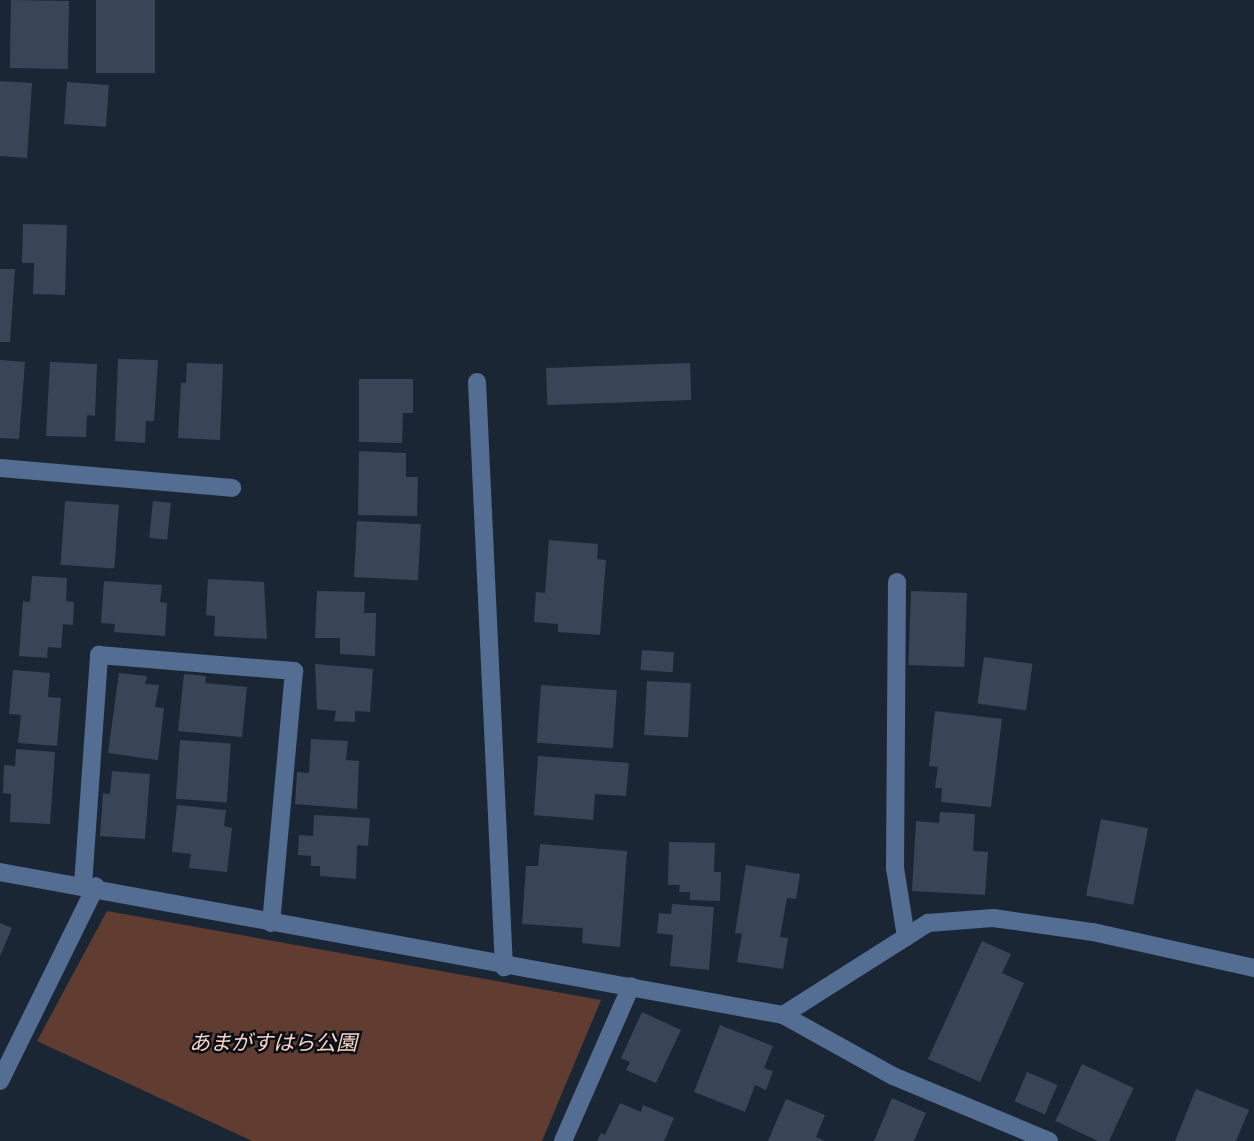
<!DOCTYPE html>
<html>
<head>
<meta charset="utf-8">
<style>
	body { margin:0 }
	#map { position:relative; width:1254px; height:1141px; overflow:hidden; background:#1b2635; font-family:"IBM Plex Serif","Noto Sans JP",serif }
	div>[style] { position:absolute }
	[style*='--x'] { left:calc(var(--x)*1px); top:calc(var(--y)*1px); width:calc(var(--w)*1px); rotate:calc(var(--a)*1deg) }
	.green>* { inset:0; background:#613d31 }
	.building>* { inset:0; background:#394556; transform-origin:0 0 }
	.minor>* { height:18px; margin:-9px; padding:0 9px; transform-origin:9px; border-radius:9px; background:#536d93 }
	span { translate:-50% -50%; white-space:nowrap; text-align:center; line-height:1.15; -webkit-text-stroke:5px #0a0f15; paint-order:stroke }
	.park-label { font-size:21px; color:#f9d2c5; font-style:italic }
</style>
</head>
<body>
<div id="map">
	<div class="green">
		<div style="clip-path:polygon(107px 911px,601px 1000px,542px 1141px,252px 1141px,37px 1041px)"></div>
	</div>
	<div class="building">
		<div style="left:11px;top:0;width:58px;height:68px;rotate:1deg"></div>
		<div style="left:96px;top:0;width:59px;height:73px"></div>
		<div style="clip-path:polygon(0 81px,32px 83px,27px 158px,0 156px)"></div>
		<div style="left:67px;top:82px;width:42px;height:42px;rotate:4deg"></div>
		<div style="clip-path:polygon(23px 224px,67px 225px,65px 295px,33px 294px,34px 263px,22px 263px)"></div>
		<div style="clip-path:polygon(0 269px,15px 269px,10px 342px,0 342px)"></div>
		<div style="clip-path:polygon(118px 359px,158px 360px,154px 421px,146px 421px,145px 443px,115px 441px)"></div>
		<div style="clip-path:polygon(0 360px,25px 362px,19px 439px,0 438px)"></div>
		<div style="clip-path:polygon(50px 362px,97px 364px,95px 416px,87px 415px,86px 437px,46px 436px)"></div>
		<div style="clip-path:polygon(187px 363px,223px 364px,220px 440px,178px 438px,181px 383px,186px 383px)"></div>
		<div style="left:690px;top:363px;width:37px;height:144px;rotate:88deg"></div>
		<div style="clip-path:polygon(359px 379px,413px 379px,413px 413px,403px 413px,402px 443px,359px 442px)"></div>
		<div style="clip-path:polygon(359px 451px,406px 453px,406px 477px,418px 477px,417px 516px,358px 515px)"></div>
		<div style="left:65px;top:501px;width:54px;height:64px;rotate:4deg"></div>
		<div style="left:153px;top:501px;width:18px;height:37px;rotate:6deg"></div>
		<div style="left:357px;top:521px;width:64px;height:56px;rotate:3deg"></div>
		<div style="clip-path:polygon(549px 540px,598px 544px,597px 559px,606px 560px,600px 635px,558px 632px,558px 624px,534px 622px,536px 592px,545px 593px)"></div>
		<div style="clip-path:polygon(32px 576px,67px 578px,66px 601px,74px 602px,73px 625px,63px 624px,61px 648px,48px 647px,47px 658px,19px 656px,23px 601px,30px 602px)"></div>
		<div style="clip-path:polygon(208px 579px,264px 582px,267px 639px,214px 636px,215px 616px,206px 615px)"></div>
		<div style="clip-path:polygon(104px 581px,162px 585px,160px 602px,167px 603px,165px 636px,114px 632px,115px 624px,101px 623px)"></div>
		<div style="clip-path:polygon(317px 591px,365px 592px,364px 613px,376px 613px,375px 656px,340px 654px,340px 638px,315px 638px)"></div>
		<div style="left:911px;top:591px;width:56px;height:74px;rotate:2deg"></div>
		<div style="left:642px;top:650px;width:32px;height:20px;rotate:4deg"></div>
		<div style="left:984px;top:657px;width:49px;height:47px;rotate:8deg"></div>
		<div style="clip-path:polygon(315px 664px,373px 669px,370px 712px,355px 711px,355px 722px,334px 721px,336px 711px,317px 709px)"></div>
		<div style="clip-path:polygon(13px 670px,50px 673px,48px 697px,61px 698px,57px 746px,18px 743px,21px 715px,9px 714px)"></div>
		<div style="clip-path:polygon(119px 673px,147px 676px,145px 684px,159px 685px,155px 707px,164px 708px,158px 760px,108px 753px)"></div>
		<div style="clip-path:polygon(184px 674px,206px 676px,205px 683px,247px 687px,242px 737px,178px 731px)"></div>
		<div style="left:647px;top:681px;width:44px;height:54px;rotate:3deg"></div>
		<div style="left:541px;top:685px;width:76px;height:58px;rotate:4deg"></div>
		<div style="clip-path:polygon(935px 711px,1002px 719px,991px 807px,941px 802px,942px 788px,935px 788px,938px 767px,929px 766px)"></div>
		<div style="clip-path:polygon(311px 739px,348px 741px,346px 760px,359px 761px,357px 809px,295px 804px,297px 772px,309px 773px)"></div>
		<div style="left:180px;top:740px;width:51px;height:59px;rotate:4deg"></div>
		<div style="clip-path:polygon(16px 749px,55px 752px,50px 824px,10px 822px,11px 794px,3px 793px,4px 765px,15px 766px)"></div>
		<div style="clip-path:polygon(538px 756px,629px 763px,626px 796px,595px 794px,593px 820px,534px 815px)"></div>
		<div style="clip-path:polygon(112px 771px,150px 774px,145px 839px,100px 836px,103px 793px,110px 794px)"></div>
		<div style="clip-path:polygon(177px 805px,226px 810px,224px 826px,232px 828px,227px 872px,189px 868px,191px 854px,172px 852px)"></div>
		<div style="clip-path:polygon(940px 812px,975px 814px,973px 851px,988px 852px,985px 895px,912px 891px,916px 821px,939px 823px)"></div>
		<div style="clip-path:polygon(314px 815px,370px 818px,368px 846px,357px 845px,356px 879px,320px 876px,320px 866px,311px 866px,311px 856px,298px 855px,299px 835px,313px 836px)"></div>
		<div style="left:1101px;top:819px;width:48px;height:78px;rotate:11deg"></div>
		<div style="clip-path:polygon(669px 842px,715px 843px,714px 872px,721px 872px,720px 901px,690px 900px,690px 892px,679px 892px,680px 885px,668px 885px)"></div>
		<div style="clip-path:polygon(540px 844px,627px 851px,620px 947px,582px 943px,583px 928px,522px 924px,526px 866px,538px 866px)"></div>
		<div style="clip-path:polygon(746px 865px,800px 874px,796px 899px,787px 898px,780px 937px,788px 938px,783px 969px,737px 962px,742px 934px,735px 933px)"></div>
		<div style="clip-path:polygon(672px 904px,714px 907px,709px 970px,670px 966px,673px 935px,657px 933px,659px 913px,671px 914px)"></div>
		<div style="clip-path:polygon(0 923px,12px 928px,0 956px)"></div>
		<div style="clip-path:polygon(982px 941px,1011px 954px,1002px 973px,1024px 983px,980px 1082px,928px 1059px)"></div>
		<div style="clip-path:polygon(642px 1012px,681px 1030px,656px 1083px,626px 1070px,630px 1062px,621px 1058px)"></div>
		<div style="clip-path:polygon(720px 1025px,773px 1046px,764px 1068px,773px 1071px,766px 1090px,755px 1085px,745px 1112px,694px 1092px)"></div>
		<div style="left:1082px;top:1064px;width:57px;height:63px;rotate:25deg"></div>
		<div style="left:1027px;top:1072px;width:33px;height:32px;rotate:23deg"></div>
		<div style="clip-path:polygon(1196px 1089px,1249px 1110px,1236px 1141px,1175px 1141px)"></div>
		<div style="clip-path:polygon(892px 1098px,926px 1113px,914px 1141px,874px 1141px)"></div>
		<div style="clip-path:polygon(786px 1099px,825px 1115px,816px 1137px,825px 1141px,768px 1141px)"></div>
		<div style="clip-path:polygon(620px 1103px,641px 1112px,643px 1105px,674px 1118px,664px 1141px,597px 1141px,601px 1133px,605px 1135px)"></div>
	</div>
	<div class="minor">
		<div style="--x:477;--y:382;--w:586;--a:87.36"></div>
		<div style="--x:0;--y:468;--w:233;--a:4.9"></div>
		<div style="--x:897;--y:582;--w:286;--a:90.4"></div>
		<div style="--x:895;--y:868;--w:70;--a:80.9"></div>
		<div style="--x:0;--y:872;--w:796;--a:10.35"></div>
		<div style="--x:783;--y:1015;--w:126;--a:29"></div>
		<div style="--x:893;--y:1076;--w:169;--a:22.6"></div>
		<div style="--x:83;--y:885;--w:231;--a:-86"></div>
		<div style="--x:99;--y:655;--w:196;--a:4.7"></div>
		<div style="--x:294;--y:671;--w:253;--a:95.2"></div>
		<div style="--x:783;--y:1015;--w:172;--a:-32.4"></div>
		<div style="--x:928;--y:923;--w:65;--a:-4.4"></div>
		<div style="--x:993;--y:918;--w:101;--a:8"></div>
		<div style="--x:1093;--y:932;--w:165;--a:12.6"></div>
		<div style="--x:0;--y:1081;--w:217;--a:-63.8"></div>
		<div style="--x:563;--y:1141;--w:169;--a:-66.3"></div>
	</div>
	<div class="park-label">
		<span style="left:273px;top:1042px">あまがすはら公園</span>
	</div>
</div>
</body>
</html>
